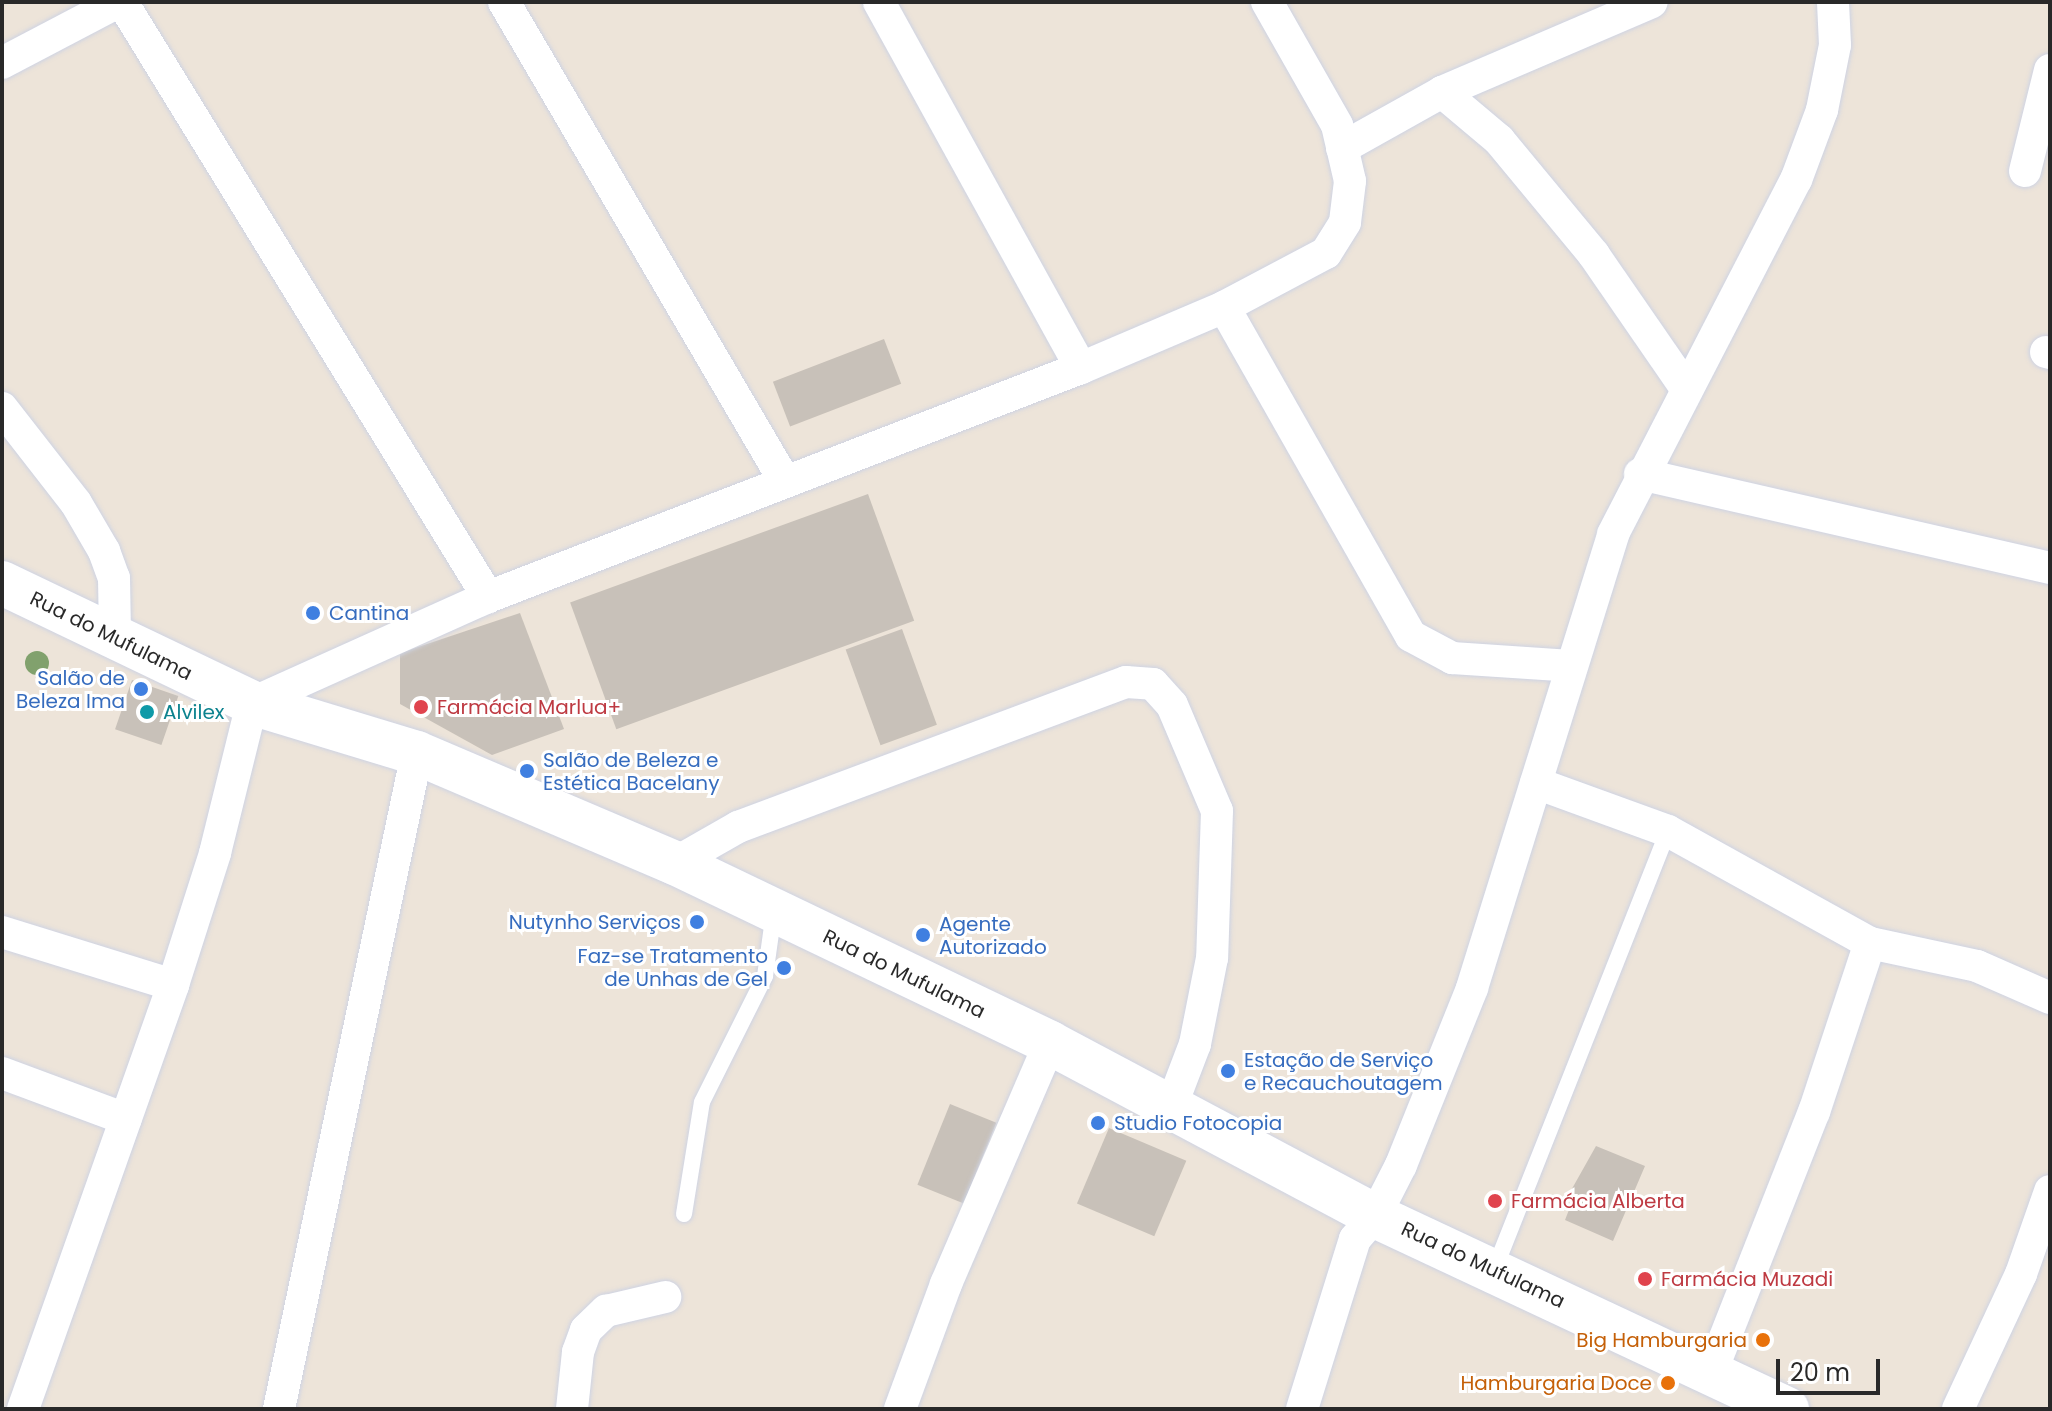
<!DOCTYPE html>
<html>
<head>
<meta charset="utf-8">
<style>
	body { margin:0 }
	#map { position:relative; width:2052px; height:1411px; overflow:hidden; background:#ede4d9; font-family:Poppins,sans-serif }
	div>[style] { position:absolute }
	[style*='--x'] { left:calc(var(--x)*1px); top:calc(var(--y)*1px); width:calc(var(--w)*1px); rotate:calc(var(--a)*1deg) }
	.building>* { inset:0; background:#c8c1b9; transform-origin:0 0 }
	.roads { filter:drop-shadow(0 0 2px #ced3e3) drop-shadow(0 0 2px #ced3e3) }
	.lane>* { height:16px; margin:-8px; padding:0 8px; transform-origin:8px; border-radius:8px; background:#fff }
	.street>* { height:32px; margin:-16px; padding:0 16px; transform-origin:16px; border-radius:16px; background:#fff }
	.secondary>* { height:44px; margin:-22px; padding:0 22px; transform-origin:22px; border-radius:22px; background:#fff }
	.trees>* { width:24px; height:24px; margin:-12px; border-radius:50%; background:#81a16d }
	.dots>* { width:22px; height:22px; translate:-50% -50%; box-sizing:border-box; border:4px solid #fff; border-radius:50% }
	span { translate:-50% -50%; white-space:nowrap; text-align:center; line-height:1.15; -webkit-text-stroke:6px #fff; paint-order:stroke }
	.shop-label { font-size:20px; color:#366cbe }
	.left { translate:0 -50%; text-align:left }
	.right { translate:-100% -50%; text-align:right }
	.street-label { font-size:20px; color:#292929 }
	.health-label { font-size:20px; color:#be3a42 }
	.culture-label { font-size:20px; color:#0d838f }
	.food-label { font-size:20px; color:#c56008 }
	.frame { position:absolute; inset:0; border:4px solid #292929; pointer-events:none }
	.scale { position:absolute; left:1776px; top:1359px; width:104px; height:36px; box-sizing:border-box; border:4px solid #292929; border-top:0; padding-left:10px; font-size:24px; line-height:28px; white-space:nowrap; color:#292929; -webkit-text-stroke:6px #fff; paint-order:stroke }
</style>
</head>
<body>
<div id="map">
	<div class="building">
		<div style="left:884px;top:339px;width:48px;height:119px;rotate:69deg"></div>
		<div style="left:868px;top:494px;width:135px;height:317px;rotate:70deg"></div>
		<div style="clip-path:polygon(520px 613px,564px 729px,492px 755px,400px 704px,400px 653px)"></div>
		<div style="left:902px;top:629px;width:102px;height:60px;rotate:70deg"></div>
		<div style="left:132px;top:680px;width:49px;height:52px;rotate:19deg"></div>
		<div style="left:950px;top:1104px;width:50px;height:87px;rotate:22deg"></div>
		<div style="left:1109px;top:1128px;width:84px;height:82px;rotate:23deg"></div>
		<div style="clip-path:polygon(1596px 1146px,1645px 1166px,1613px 1241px,1565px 1220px,1574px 1197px,1569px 1194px)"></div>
	</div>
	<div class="roads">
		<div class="lane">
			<div style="--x:684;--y:1214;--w:113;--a:-80.9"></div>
			<div style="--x:702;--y:1102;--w:141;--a:-63.4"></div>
			<div style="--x:765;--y:976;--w:65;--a:-82"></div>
			<div style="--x:1495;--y:1268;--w:470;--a:-68.4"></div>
		</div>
		<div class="street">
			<div style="--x:122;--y:2;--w:699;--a:58.4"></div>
			<div style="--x:504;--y:2;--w:554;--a:59.64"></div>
			<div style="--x:879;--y:2;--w:418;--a:61.1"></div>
			<div style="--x:2;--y:63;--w:131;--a:-27.7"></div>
			<div style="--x:1442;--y:92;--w:75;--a:40.1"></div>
			<div style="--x:1499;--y:140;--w:149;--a:50.4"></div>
			<div style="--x:1594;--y:255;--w:160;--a:55.4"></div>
			<div style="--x:1342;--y:148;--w:115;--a:-29.2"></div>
			<div style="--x:1442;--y:92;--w:228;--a:-23.2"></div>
			<div style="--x:2025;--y:171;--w:104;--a:-76.1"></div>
			<div style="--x:1224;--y:307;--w:378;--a:60.4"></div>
			<div style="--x:1411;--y:636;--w:47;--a:28.2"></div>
			<div style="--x:1452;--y:658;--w:119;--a:3.8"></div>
			<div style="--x:2046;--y:352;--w:4;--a:14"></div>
			<div style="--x:2;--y:408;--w:120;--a:52.1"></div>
			<div style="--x:76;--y:503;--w:56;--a:59.7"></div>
			<div style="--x:104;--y:551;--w:29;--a:70"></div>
			<div style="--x:114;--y:578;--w:60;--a:89"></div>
			<div style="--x:1640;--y:474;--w:421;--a:12.9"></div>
			<div style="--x:1536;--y:783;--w:140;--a:20"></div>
			<div style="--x:1668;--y:831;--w:231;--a:29"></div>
			<div style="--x:1870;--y:943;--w:109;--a:12.1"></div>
			<div style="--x:1977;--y:966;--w:80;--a:23.7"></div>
			<div style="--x:675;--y:863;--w:73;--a:-29.7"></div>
			<div style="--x:738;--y:827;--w:414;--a:-20.5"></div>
			<div style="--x:1126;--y:682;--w:27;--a:4"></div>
			<div style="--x:1153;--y:684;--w:28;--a:48"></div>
			<div style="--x:1172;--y:705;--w:115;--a:67"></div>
			<div style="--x:1217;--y:811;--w:147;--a:91.9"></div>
			<div style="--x:1212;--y:958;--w:88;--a:101.2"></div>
			<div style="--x:1195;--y:1044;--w:67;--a:110.9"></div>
			<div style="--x:2;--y:932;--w:179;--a:17.2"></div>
			<div style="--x:2;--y:1073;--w:132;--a:20.4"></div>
			<div style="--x:1711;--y:1373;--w:281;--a:-68.5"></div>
			<div style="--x:1814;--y:1112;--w:178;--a:-71.7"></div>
			<div style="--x:23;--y:1409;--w:450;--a:-70.5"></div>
			<div style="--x:173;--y:985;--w:139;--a:-72.3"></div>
			<div style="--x:215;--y:853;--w:154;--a:-76.1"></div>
			<div style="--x:252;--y:703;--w:259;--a:-24.2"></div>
			<div style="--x:488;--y:597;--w:636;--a:-21.12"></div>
			<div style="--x:1081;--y:368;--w:155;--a:-23.1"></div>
			<div style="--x:1224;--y:307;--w:115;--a:-27.9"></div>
			<div style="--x:1326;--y:253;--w:36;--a:-58"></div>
			<div style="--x:1345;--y:222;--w:41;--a:-83"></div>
			<div style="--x:1350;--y:181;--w:57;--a:-103.1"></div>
			<div style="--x:1337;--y:125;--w:142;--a:-119.6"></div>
			<div style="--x:279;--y:1409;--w:670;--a:-78.12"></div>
			<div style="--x:572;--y:1409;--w:57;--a:-84"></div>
			<div style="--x:578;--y:1352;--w:23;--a:-70"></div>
			<div style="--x:586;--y:1330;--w:28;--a:-44"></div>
			<div style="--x:606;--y:1311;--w:61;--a:-13.3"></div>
			<div style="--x:900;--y:1409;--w:133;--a:-69.8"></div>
			<div style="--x:946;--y:1284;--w:262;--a:-66.7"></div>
			<div style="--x:1302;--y:1409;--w:178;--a:-72.7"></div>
			<div style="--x:1355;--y:1239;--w:30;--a:-49"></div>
			<div style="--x:1375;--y:1216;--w:57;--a:-63"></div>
			<div style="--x:1401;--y:1165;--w:191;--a:-68.1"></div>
			<div style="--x:1472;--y:988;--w:475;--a:-72.7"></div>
			<div style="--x:1613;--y:534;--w:399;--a:-62.7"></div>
			<div style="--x:1796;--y:180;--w:75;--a:-69.6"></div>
			<div style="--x:1822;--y:110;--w:66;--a:-78.7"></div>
			<div style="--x:1835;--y:45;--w:43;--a:-92.7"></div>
			<div style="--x:1958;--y:1409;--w:149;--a:-65"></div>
			<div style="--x:2021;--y:1274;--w:88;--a:-70.7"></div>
		</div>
		<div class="secondary">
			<div style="--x:2;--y:583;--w:277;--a:25.6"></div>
			<div style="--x:252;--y:703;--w:172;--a:16.9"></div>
			<div style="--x:417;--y:753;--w:280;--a:23.1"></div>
			<div style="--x:675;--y:863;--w:416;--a:25.6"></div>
			<div style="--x:1050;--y:1043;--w:368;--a:28"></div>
			<div style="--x:1375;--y:1216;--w:455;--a:25.1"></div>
		</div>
	</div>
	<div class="trees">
		<div style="left:37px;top:663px"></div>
	</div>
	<div class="dots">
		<div style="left:313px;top:613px;background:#3f7fe0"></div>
		<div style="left:141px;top:689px;background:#3f7fe0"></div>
		<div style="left:421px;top:707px;background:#e0444e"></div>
		<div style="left:147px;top:712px;background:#0f9aa8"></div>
		<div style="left:527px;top:771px;background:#3f7fe0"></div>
		<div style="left:697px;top:922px;background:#3f7fe0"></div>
		<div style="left:923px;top:935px;background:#3f7fe0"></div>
		<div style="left:784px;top:968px;background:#3f7fe0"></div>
		<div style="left:1228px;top:1071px;background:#3f7fe0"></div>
		<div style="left:1098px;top:1123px;background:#3f7fe0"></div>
		<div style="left:1495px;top:1201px;background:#e0444e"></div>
		<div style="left:1645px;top:1279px;background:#e0444e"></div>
		<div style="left:1763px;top:1340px;background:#e8710a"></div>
		<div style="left:1668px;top:1383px;background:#e8710a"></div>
	</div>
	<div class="shop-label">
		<span class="left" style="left:329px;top:613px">Cantina</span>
		<span class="right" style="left:125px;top:690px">Salão de<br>Beleza Ima</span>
		<span class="left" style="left:543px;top:772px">Salão de Beleza e<br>Estética Bacelany</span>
		<span class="right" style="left:681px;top:922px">Nutynho Serviços</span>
		<span class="left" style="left:939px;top:936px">Agente<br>Autorizado</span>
		<span class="right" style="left:768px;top:968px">Faz-se Tratamento<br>de Unhas de Gel</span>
		<span class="left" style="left:1244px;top:1072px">Estação de Serviço<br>e Recauchoutagem</span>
		<span class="left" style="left:1114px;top:1123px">Studio Fotocopia</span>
	</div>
	<div class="street-label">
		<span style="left:111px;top:636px;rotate:26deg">Rua do Mufulama</span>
		<span style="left:904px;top:974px;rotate:26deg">Rua do Mufulama</span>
		<span style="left:1483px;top:1265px;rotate:25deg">Rua do Mufulama</span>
	</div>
	<div class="health-label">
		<span class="left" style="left:437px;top:707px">Farmácia Marlua+</span>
		<span class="left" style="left:1511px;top:1201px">Farmácia Alberta</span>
		<span class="left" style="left:1661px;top:1279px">Farmácia Muzadi</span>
	</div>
	<div class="culture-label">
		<span class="left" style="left:163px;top:712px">Alvilex</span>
	</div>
	<div class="food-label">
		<span class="right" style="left:1747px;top:1340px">Big Hamburgaria</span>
		<span class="right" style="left:1652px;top:1383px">Hamburgaria Doce</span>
	</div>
	<div class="frame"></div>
	<div class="scale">20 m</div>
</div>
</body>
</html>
